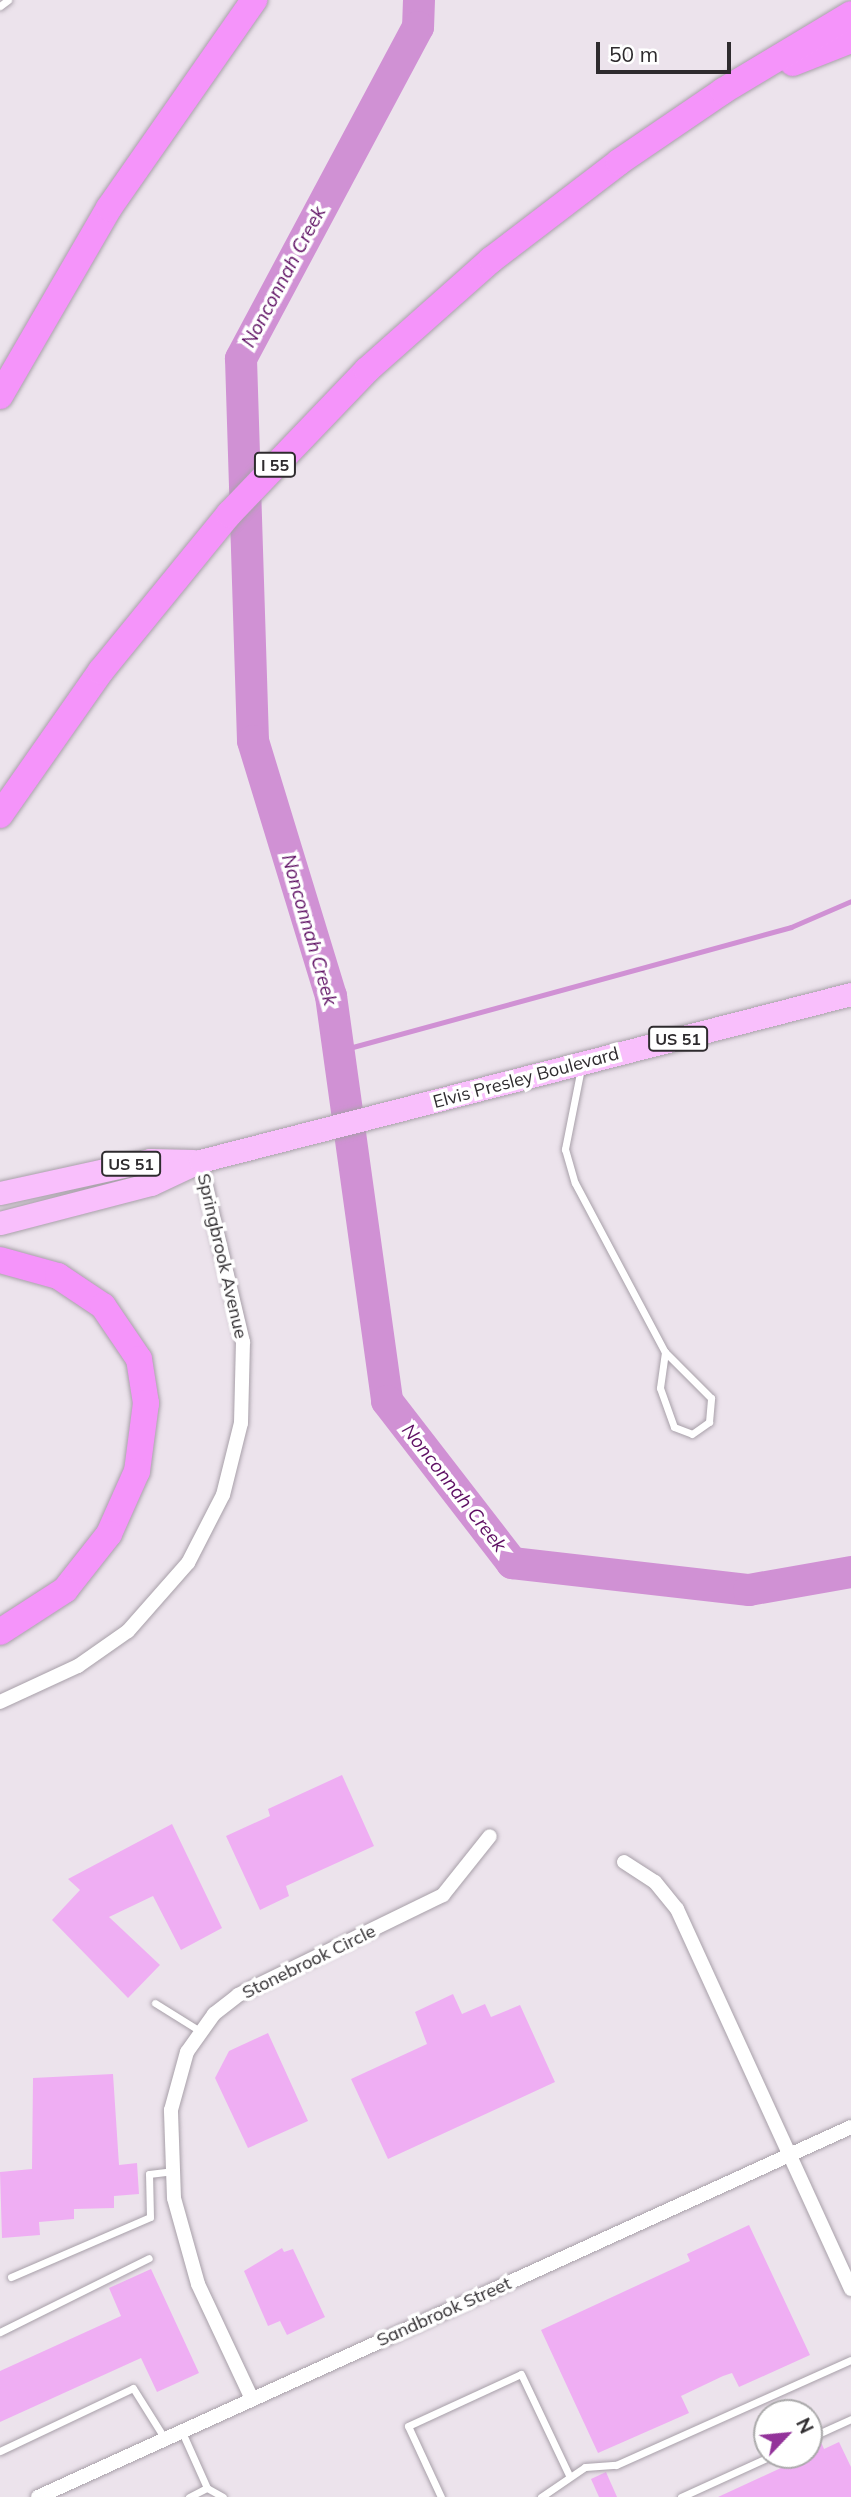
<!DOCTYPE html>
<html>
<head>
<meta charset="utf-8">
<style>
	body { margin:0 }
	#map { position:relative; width:851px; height:2497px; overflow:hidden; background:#ece3ec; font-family:Mulish,sans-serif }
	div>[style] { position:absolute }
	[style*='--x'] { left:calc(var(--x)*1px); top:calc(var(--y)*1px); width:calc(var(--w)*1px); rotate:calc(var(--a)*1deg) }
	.stream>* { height:5px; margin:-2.5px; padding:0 2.5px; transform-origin:2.5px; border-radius:2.5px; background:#d091d4 }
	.river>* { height:32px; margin:-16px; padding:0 16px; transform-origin:16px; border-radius:16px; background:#d091d4 }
	.building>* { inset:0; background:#efaef3 }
	.roads { filter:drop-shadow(0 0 2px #a8a0a9) drop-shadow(0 0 2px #a8a0a9) }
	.service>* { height:7px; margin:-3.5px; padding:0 3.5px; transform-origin:3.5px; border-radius:3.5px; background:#fff }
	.minor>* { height:14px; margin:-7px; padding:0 7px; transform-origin:7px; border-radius:7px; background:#fff }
	.primary>* { height:23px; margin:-11.5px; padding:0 11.5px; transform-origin:11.5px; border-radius:11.5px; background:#f9bffc }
	.motorway>* { height:26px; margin:-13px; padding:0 13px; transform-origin:13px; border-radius:13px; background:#f594fa }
	span { translate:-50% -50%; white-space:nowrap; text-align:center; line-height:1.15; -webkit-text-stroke:7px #fff; paint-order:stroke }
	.shield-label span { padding:2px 5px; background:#fff; border:2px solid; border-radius:5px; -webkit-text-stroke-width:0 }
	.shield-label { font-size:16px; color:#2e2b2e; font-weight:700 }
	.street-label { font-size:18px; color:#2e2b2e }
	.water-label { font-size:19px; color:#5d0e62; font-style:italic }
	.north { position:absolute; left:753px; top:2399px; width:70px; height:70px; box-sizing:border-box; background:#fff; border:2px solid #abaaab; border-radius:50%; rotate:64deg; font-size:19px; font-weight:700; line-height:28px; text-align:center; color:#2e2b2e }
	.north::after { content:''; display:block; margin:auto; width:24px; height:32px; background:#93339a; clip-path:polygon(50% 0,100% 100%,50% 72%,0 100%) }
	.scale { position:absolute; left:596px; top:42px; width:135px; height:32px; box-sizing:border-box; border:4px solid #2e2b2e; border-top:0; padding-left:9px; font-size:21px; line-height:24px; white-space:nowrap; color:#2e2b2e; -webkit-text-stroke:5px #fff; paint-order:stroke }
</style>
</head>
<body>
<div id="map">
	<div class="stream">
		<div style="--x:338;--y:1051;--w:470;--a:-15.3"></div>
		<div style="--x:791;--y:927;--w:65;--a:-23.4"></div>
	</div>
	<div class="river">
		<div style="--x:419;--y:0;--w:27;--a:92"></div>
		<div style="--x:418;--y:27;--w:376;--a:118.1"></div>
		<div style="--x:241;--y:359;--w:382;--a:88.2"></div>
		<div style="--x:253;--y:741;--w:267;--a:73"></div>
		<div style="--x:331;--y:996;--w:409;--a:82.1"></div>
		<div style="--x:387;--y:1401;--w:205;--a:52.3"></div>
		<div style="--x:512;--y:1563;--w:239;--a:6.5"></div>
		<div style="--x:749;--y:1590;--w:104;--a:-10"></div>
	</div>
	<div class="building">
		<div style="clip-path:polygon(342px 1775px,374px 1846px,286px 1886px,289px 1896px,260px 1910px,226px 1836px,270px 1816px,268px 1809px)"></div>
		<div style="clip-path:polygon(172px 1824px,222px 1928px,181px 1950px,153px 1896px,109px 1917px,160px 1965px,128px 1998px,52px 1920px,80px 1890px,68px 1879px)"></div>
		<div style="clip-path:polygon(453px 1994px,462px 2014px,485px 2004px,491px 2017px,520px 2005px,555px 2082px,388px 2159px,351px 2079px,427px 2044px,415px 2012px)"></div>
		<div style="clip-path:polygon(268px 2033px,308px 2121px,248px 2148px,215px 2078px,229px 2051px)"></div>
		<div style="clip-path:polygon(113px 2074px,119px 2165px,137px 2163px,139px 2194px,114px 2196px,114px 2208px,74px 2209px,74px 2219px,39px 2222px,40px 2235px,2px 2238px,0 2172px,32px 2169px,33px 2078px)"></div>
		<div style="clip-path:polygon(749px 2225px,810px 2355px,739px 2387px,732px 2373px,723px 2376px,681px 2396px,689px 2413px,598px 2453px,541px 2330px,690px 2261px,687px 2254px)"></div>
		<div style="clip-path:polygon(282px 2248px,284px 2252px,293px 2249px,325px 2317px,287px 2335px,280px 2321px,268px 2326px,244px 2271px)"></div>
		<div style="clip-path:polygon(151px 2269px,199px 2373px,157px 2392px,141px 2358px,0 2422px,0 2371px,121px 2316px,109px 2288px)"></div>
		<div style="clip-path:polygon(821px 2442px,824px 2449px,839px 2442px,851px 2467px,851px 2497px,718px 2497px,809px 2455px,809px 2448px)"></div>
		<div style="clip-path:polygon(606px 2472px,617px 2497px,599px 2497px,591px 2479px)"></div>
	</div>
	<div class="roads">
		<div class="service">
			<div style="--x:0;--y:6;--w:10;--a:-37"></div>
			<div style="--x:581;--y:1068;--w:83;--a:101.2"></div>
			<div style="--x:565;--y:1149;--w:35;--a:74"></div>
			<div style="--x:575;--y:1183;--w:191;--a:62"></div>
			<div style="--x:665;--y:1352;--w:36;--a:98"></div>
			<div style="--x:660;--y:1388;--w:41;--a:70.3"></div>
			<div style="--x:674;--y:1427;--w:19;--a:21"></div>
			<div style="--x:692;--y:1434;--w:21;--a:-35"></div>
			<div style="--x:709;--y:1422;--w:24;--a:-85"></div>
			<div style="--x:711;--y:1398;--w:65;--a:-135"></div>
			<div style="--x:155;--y:2003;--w:53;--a:31.9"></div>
			<div style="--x:11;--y:2277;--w:151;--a:-23.3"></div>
			<div style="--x:150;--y:2217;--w:43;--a:-91.3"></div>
			<div style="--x:149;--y:2174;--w:23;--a:-7"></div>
			<div style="--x:0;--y:2332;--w:166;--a:-26.4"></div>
			<div style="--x:182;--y:2432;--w:61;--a:65.9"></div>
			<div style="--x:207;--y:2488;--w:18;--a:29"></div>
			<div style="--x:809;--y:2438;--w:46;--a:-24.3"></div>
			<div style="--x:0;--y:2451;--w:147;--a:-25.3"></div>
			<div style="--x:133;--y:2388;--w:60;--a:57.9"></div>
			<div style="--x:189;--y:2497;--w:20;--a:-27"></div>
			<div style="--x:441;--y:2497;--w:78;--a:-114.9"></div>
			<div style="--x:408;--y:2426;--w:124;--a:-24.7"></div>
			<div style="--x:521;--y:2374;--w:112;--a:64.6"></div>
			<div style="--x:541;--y:2497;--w:53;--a:-34.3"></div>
			<div style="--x:585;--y:2467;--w:31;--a:-4"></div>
			<div style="--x:616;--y:2465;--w:257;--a:-24.1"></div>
			<div style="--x:681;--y:2497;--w:101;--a:-24.5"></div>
		</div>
		<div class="minor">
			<div style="--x:0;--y:1702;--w:86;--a:-24.8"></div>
			<div style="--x:78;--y:1666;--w:61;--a:-35"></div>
			<div style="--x:128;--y:1631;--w:91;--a:-48.6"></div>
			<div style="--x:188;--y:1563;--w:76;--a:-62.8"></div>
			<div style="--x:223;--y:1495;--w:74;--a:-76"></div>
			<div style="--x:241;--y:1423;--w:81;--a:-88.6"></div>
			<div style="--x:243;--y:1342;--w:186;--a:-103.4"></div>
			<div style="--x:624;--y:1862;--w:37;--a:33"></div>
			<div style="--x:655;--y:1882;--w:35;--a:51"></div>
			<div style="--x:677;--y:1909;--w:418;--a:65.4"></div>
			<div style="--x:252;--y:2399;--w:127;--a:-115.2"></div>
			<div style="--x:198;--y:2284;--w:89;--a:-105.6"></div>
			<div style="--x:174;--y:2198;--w:88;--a:-92"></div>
			<div style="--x:171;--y:2110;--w:60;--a:-74.6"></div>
			<div style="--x:187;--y:2052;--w:47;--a:-54.6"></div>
			<div style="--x:214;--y:2014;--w:31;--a:-38"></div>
			<div style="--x:238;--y:1995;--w:228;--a:-26"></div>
			<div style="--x:443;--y:1895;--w:75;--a:-51.5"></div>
			<div style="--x:38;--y:2497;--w:893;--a:-24.47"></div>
		</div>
		<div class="primary">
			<div style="--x:0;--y:1193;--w:154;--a:-12.4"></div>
			<div style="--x:150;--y:1160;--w:43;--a:1.3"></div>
			<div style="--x:0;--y:1223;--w:156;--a:-14.5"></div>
			<div style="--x:151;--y:1184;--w:54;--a:-25.1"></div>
			<div style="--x:200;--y:1161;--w:672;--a:-14.39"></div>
		</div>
		<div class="motorway">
			<div style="--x:793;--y:63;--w:62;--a:-21.6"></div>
			<div style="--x:0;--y:396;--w:217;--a:-59.9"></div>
			<div style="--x:109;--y:208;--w:254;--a:-55.1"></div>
			<div style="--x:0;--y:815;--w:176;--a:-55"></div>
			<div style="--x:101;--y:671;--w:203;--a:-50.8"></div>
			<div style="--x:229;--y:514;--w:199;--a:-46.2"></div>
			<div style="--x:367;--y:370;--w:166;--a:-41.6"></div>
			<div style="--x:491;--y:260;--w:161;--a:-37.4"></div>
			<div style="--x:619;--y:162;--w:126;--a:-34.3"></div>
			<div style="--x:723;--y:91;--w:149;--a:-31"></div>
			<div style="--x:0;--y:1260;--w:60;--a:15.4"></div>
			<div style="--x:58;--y:1276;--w:54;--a:33.7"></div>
			<div style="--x:103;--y:1306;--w:64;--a:55.8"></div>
			<div style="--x:139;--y:1359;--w:45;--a:81"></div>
			<div style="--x:146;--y:1403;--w:69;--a:97.5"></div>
			<div style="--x:137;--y:1471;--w:69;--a:114"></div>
			<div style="--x:109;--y:1534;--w:71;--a:128.2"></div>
			<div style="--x:65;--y:1590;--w:77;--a:147.1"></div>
		</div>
	</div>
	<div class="shield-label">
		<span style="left:275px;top:465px">I 55</span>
		<span style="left:678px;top:1039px">US 51</span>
		<span style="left:131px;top:1164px">US 51</span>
	</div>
	<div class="street-label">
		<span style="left:526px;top:1078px;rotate:-15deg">Elvis Presley Boulevard</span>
		<span style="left:222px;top:1256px;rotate:77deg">Springbrook Avenue</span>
		<span style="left:309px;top:1962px;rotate:-26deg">Stonebrook Circle</span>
		<span style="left:444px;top:2312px;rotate:-24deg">Sandbrook Street</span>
	</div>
	<div class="water-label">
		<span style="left:284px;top:277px;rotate:-62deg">Nonconnah Creek</span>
		<span style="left:309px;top:930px;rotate:74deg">Nonconnah Creek</span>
		<span style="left:454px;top:1488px;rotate:52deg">Nonconnah Creek</span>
	</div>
	<div class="north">N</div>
	<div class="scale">50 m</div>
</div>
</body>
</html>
